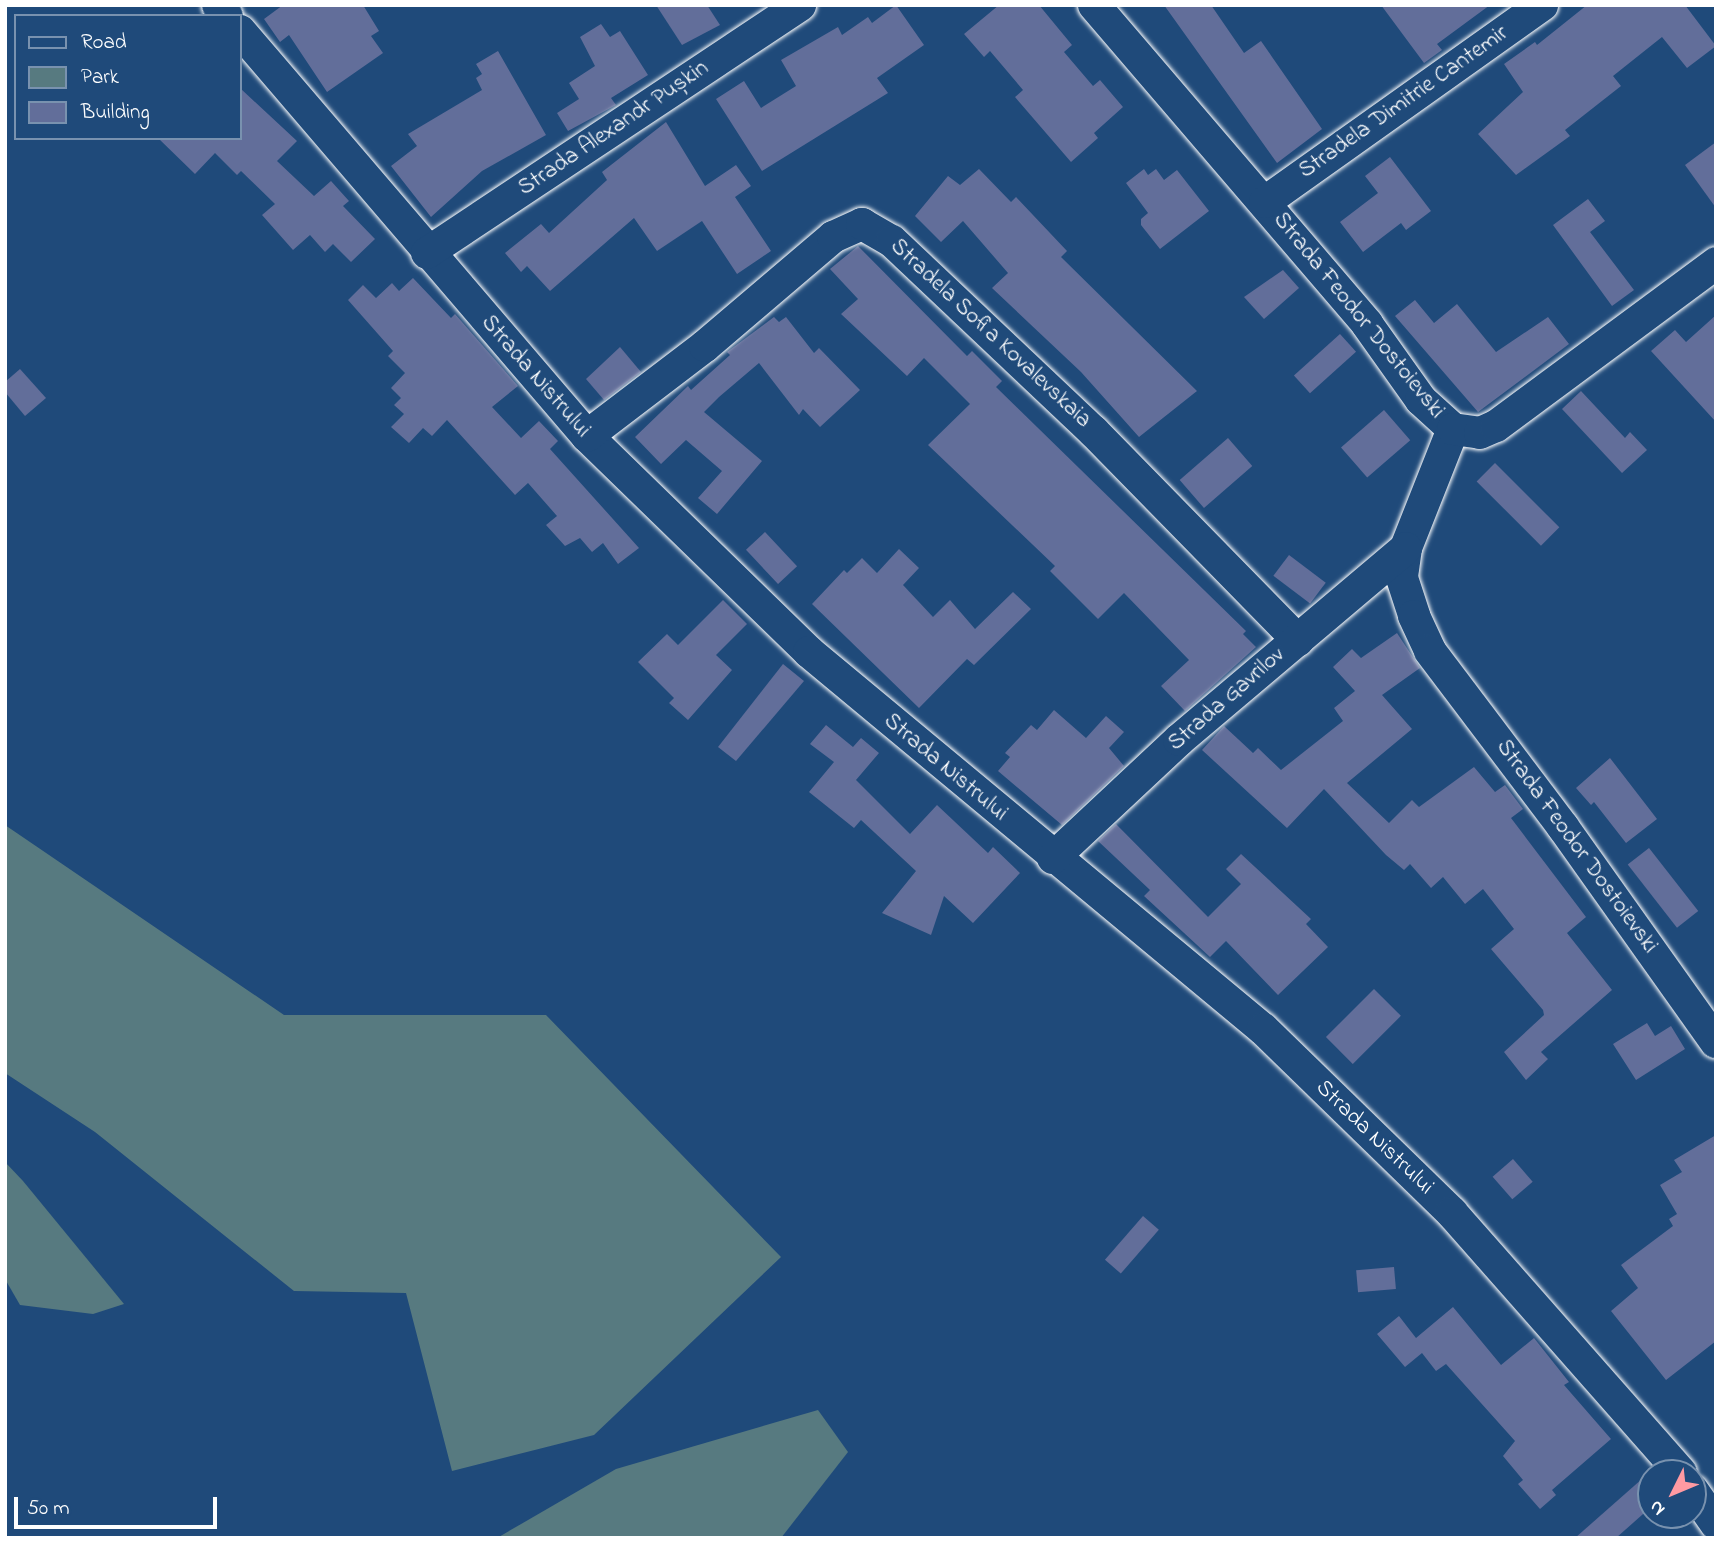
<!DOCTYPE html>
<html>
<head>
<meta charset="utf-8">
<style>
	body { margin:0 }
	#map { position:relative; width:1721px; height:1543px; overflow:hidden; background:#1f4a7a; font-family:"Indie Flower",sans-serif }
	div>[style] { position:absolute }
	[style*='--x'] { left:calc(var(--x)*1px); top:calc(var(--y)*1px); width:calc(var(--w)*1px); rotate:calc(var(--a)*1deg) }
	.green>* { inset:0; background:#577a80 }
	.building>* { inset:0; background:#626e9a; transform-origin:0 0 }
	.roads { filter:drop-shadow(0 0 2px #fff) drop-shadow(0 0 2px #fff) }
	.minor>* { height:32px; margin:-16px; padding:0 16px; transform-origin:16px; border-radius:16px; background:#1f4a7a }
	span { translate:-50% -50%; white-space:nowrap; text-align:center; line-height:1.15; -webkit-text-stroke:5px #1f4a7a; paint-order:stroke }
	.street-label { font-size:23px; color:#fff }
	.frame { position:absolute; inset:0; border:7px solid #fff; pointer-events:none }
	.legend { position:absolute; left:14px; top:14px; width:228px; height:126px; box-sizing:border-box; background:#1f4a7a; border:2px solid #7992af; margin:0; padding:9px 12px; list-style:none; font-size:21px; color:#fff }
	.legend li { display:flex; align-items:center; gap:14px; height:35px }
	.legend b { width:35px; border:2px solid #7992af }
	.north { position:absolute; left:1637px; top:1459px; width:70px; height:70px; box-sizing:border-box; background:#1f4a7a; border:2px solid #7992af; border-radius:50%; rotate:227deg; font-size:19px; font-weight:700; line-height:28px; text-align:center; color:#fff }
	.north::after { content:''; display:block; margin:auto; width:24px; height:32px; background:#ff9aa2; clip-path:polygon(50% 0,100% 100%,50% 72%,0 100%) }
	.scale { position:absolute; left:14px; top:1497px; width:203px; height:32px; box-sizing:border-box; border:4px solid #fff; border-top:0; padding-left:9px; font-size:21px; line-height:24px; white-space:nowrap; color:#fff; -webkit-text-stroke:5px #1f4a7a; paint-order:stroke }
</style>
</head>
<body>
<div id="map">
	<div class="green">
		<div style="clip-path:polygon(5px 825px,284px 1015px,546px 1015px,781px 1257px,594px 1435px,452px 1471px,406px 1293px,294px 1291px,95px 1132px,5px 1073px)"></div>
		<div style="clip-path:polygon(5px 1162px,23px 1181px,124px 1304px,93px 1314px,20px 1305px,5px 1279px)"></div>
		<div style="clip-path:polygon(818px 1410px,848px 1452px,781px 1538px,497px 1538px,616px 1469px)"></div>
	</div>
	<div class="building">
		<div style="clip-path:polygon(283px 5px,363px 5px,379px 31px,371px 36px,383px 53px,327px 92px,289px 35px,280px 42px,264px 19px)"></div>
		<div style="clip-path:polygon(656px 5px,707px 5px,720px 25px,682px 45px)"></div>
		<div style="clip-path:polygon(896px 5px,924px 45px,877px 78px,888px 93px,762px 171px,716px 99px,744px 81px,761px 108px,796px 86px,781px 60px,838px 27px,842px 35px,868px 17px,872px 23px)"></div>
		<div style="clip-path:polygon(999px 5px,1039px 5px,1072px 45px,1064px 52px,1093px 86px,1100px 80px,1123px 107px,1094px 133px,1098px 138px,1071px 162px,1015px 97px,1023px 90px,990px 51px,984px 57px,964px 34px)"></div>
		<div style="clip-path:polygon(1164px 5px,1211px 5px,1244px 53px,1261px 41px,1322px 129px,1277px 163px)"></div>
		<div style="clip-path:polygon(1381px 5px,1490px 5px,1437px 44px,1442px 50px,1424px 63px)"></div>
		<div style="clip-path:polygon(1587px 5px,1685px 5px,1716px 46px,1687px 68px,1662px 37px,1613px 76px,1621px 86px,1565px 130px,1570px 136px,1516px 175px,1478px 134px,1523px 92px,1504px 64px,1535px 42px,1537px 45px)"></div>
		<div style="clip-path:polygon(601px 24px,610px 37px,620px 31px,648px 75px,611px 98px,616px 105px,568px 131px,557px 113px,579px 99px,569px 83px,595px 66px,580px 37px)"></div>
		<div style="clip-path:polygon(498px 51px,546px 135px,482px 171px,431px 217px,391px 166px,417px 146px,408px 134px,482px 90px,476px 78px,482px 74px,476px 64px)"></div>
		<div style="clip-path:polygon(240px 88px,297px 141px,277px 161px,314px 196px,331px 181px,349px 201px,343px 206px,375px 239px,351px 262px,333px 244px,325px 252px,310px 235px,293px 250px,262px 215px,275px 204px,241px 171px,237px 175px,215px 153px,195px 174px,158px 138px,240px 138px)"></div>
		<div style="clip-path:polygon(666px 122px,705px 186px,736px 165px,751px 186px,735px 197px,771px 251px,737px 274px,702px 221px,657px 251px,634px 218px,550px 291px,527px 266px,521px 272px,505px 253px,541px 224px,549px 233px,607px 180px,602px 172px)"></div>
		<div style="clip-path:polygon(1716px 142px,1716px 208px,1685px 165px)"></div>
		<div style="clip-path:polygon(1390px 157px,1431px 211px,1406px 230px,1401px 223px,1363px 252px,1340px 222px,1378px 193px,1365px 176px)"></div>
		<div style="clip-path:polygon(979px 169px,1011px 202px,1016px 197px,1067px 251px,1061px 257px,1197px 391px,1139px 437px,1081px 372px,992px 288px,1008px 273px,963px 221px,941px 242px,915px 216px,948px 176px,960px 185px)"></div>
		<div style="clip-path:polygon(1144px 169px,1148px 175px,1156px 169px,1164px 180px,1177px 170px,1209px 211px,1160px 249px,1141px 225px,1141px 219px,1148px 213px,1126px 183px)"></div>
		<div style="clip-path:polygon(1588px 199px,1605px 221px,1590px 232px,1634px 290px,1612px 306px,1553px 225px)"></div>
		<div style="clip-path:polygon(858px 246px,967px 356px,972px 351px,1002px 381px,996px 387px,1246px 631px,1243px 634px,1256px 647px,1185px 711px,1161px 686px,1189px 660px,1124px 593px,1098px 619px,1050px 571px,1055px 566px,928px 445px,970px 404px,924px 358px,907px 376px,841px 314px,858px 299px,830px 269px)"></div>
		<div style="clip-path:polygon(1283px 270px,1299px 288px,1264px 319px,1244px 297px)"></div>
		<div style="clip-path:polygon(413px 278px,451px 318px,455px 314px,518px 386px,492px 407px,521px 438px,539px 421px,558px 441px,550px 449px,639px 548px,618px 564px,603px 543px,592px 552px,580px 538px,565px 546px,546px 525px,557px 516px,528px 483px,515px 495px,447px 420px,432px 436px,423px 428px,409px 443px,391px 427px,404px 414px,394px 405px,401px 398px,391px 388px,405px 373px,388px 356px,393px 351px,348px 300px,363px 285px,376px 298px,392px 283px,399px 291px)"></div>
		<div style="clip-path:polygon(1415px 300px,1434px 323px,1457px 304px,1496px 352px,1548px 317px,1569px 344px,1478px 412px,1395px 316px)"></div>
		<div style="clip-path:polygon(1716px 315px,1716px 422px,1651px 351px,1675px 330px,1686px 342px)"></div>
		<div style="clip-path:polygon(774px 317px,779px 322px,786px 317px,814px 353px,819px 348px,860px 390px,820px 427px,803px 409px,799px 415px,759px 363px,719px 397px,704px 412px,762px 461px,717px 514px,698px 498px,722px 471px,686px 440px,661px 464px,635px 437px,688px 386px,691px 390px,730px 355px,727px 352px)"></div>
		<div style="left:1340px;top:334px;width:24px;height:62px;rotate:48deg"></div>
		<div style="clip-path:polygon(620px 347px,641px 372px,604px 400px,586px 379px)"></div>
		<div style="clip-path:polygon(20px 369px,46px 398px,25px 416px,5px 392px,5px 382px)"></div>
		<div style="clip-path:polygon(1581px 391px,1625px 438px,1630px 432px,1647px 450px,1622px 473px,1562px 409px)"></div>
		<div style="left:1384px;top:410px;width:40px;height:57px;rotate:49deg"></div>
		<div style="left:1228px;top:438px;width:37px;height:64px;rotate:49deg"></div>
		<div style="left:1495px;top:463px;width:91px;height:26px;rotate:45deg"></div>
		<div style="left:765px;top:532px;width:47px;height:26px;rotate:47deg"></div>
		<div style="clip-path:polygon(899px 549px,919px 568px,903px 585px,933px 617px,950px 600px,975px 629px,1013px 592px,1031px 609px,974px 665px,967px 659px,919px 708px,812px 604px,844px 570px,847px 573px,862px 558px,877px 573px)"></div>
		<div style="left:1289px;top:555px;width:46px;height:26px;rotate:37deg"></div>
		<div style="clip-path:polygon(723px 600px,747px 624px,716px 655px,732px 670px,688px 720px,669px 703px,674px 698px,638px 662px,667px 634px,678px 645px)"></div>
		<div style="clip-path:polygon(1397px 633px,1420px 668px,1382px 695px,1412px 729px,1347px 783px,1389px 823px,1412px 800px,1419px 807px,1474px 767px,1495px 792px,1505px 785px,1523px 809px,1511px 818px,1586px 917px,1567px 933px,1612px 990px,1541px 1052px,1548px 1059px,1526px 1080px,1504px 1052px,1544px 1015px,1543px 1010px,1491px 949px,1514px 929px,1483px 889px,1465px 904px,1443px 877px,1431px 888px,1410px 864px,1404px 870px,1386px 855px,1324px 789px,1287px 828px,1202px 750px,1224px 726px,1253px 753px,1258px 748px,1281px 770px,1343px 721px,1334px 708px,1355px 691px,1333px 667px,1352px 649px,1361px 658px)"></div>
		<div style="clip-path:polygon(783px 664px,804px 681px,736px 761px,718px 747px)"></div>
		<div style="clip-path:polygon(1054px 710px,1086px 738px,1106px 716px,1124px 732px,1109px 748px,1124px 766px,1062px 825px,998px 771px,1010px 757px,1005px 753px,1031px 725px,1037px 730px)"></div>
		<div style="clip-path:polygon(826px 725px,853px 747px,861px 738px,879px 753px,856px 780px,910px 834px,937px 805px,988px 853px,993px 847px,1020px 873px,973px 923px,944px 896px,931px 935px,882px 913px,916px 871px,861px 820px,854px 828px,809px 792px,834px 762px,810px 744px)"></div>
		<div style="clip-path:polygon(1610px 758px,1657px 819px,1626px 843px,1594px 802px,1591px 805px,1576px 788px)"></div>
		<div style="clip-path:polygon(1116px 824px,1208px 917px,1241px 884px,1226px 869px,1241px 854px,1311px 919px,1306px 924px,1328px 947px,1278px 995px,1226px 941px,1210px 957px,1144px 896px,1150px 890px,1098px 841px)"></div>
		<div style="left:1649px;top:848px;width:80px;height:27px;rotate:52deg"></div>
		<div style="left:1374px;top:989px;width:38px;height:68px;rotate:45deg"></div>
		<div style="clip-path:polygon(1647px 1023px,1655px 1036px,1671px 1026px,1685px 1049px,1636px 1080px,1613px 1044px)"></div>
		<div style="clip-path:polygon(1716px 1135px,1716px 1341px,1666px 1380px,1611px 1311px,1638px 1288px,1621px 1265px,1673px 1226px,1669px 1219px,1677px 1214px,1660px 1185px,1682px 1172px,1674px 1160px)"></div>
		<div style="left:1513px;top:1159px;width:30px;height:27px;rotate:49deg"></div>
		<div style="left:1143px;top:1216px;width:21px;height:58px;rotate:41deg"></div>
		<div style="left:1394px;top:1267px;width:22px;height:38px;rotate:85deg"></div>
		<div style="clip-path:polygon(1453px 1307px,1501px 1365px,1534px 1338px,1569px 1382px,1564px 1385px,1611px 1439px,1552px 1490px,1556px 1495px,1540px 1509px,1518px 1484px,1523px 1480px,1503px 1456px,1515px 1441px,1446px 1364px,1436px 1371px,1422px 1353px,1405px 1367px,1377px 1334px,1399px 1316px,1416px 1338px)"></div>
		<div style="clip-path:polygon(1651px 1471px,1651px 1507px,1616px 1538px,1575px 1538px)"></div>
	</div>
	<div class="roads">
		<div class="minor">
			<div style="--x:218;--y:5;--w:14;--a:51"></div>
			<div style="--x:1094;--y:5;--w:420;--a:49.4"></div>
			<div style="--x:1367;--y:324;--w:93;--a:54.6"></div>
			<div style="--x:1421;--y:400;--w:43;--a:42.2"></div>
			<div style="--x:1453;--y:429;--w:128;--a:111.6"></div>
			<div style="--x:1406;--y:548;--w:30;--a:98"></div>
			<div style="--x:1402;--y:578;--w:40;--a:72"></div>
			<div style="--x:1414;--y:616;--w:38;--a:65"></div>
			<div style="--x:1430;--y:651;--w:221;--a:52.9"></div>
			<div style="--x:1563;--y:827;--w:264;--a:54.6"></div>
			<div style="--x:240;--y:31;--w:533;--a:49.41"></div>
			<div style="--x:587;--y:436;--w:310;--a:44.2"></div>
			<div style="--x:809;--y:652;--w:590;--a:39.71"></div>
			<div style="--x:1263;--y:1029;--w:264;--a:44.2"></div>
			<div style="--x:1452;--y:1213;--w:346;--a:48.6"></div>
			<div style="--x:1265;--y:202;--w:340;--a:-35.4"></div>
			<div style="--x:427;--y:253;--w:448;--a:-33.6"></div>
			<div style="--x:1453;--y:429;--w:27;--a:8"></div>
			<div style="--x:1480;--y:433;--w:17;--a:-24"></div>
			<div style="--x:1496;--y:426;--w:274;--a:-36.5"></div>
			<div style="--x:587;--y:436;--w:148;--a:-37.3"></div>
			<div style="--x:705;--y:346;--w:168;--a:-40.4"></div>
			<div style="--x:833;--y:237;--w:32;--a:-24"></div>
			<div style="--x:862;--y:224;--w:34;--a:30"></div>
			<div style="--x:892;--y:241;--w:277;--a:43.4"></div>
			<div style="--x:1093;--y:431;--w:293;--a:45.6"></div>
			<div style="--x:1053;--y:858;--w:173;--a:-43.1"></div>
			<div style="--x:1179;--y:740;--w:297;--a:-40.2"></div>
			<div style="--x:1693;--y:1491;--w:40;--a:55.1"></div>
		</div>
	</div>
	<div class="street-label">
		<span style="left:1404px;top:103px;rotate:-35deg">Stradela Dimitrie Cantemir</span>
		<span style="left:614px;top:129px;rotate:-34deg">Strada Alexandr Pușkin</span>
		<span style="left:1358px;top:316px;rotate:51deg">Strada Feodor Dostoievski</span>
		<span style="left:990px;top:334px;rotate:43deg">Stradela Sofia Kovalevskaia</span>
		<span style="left:535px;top:377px;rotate:49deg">Strada Nistrului</span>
		<span style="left:1227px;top:700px;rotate:-41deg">Strada Gavrilov</span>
		<span style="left:945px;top:768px;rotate:40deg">Strada Nistrului</span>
		<span style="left:1576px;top:847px;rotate:54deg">Strada Feodor Dostoievski</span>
		<span style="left:1374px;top:1138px;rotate:44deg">Strada Nistrului</span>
	</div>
	<div class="frame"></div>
	<ul class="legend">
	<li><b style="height:9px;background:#1f4a7a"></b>Road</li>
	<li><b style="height:19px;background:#577a80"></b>Park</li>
	<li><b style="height:19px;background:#626e9a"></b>Building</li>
	</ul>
	<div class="north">N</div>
	<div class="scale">50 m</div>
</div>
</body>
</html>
